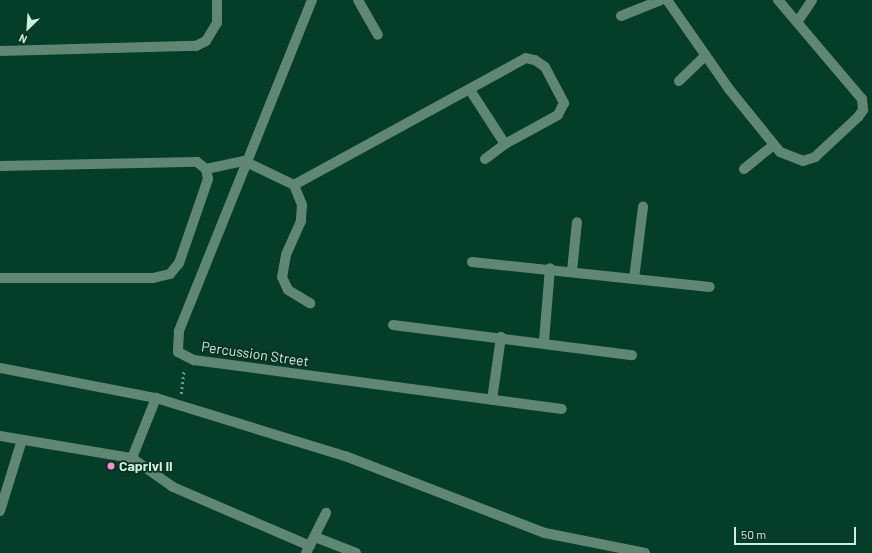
<!DOCTYPE html>
<html>
<head>
<meta charset="utf-8">
<style>
	body { margin:0 }
	#map { position:relative; width:872px; height:553px; overflow:hidden; background:#043d28; font-family:Barlow,sans-serif }
	div>[style] { position:absolute }
	[style*='--x'] { left:calc(var(--x)*1px); top:calc(var(--y)*1px); width:calc(var(--w)*1px); rotate:calc(var(--a)*1deg) }
	.building>* { inset:0; background:#06554d; transform-origin:0 0 }
	.path>* { height:2.5px; margin-top:-1.25px; transform-origin:0; background:repeating-linear-gradient(90deg,#6f9b88 0 2px,transparent 0 5px) }
	.minor>* { height:10px; margin:-5px; padding:0 5px; transform-origin:5px; border-radius:5px; background:#608773 }
	.dots>* { width:11px; height:11px; translate:-50% -50%; box-sizing:border-box; border:2px solid #0c3021; border-radius:50% }
	span { translate:-50% -50%; white-space:nowrap; text-align:center; line-height:1.15; -webkit-text-stroke:3.5px #0c3021; paint-order:stroke }
	.street-label { font-size:14px; color:#ceefde }
	.poi-label { font-size:14px; color:#ceefde; font-weight:700 }
	.left { translate:0 -50%; text-align:left }
	.north { position:absolute; left:8px; top:8px; width:40px; height:40px; -webkit-text-stroke:3px #0c3021; paint-order:stroke; rotate:205deg; font-size:11px; font-weight:700; line-height:16px; text-align:center; color:#ceefde }
	.north::after { content:''; display:block; margin:auto; width:14px; height:18px; background:#ceefde; clip-path:polygon(50% 0,100% 100%,50% 72%,0 100%) }
	.scale { position:absolute; left:734px; top:527px; width:122px; height:18px; box-sizing:border-box; border:2px solid #ceefde; border-top:0; padding-left:5px; font-size:12px; line-height:14px; white-space:nowrap; color:#ceefde; -webkit-text-stroke:3px #0c3021; paint-order:stroke }
</style>
</head>
<body>
<div id="map">
	<div class="building">
		<div style="left:111px;top:461px;width:6px;height:9px;rotate:31deg"></div>
	</div>
	<div class="path">
		<div style="--x:181;--y:394;--w:25;--a:-83"></div>
	</div>
	<div class="minor">
		<div style="--x:312;--y:0;--w:357;--a:111.9"></div>
		<div style="--x:179;--y:331;--w:21;--a:93"></div>
		<div style="--x:178;--y:352;--w:18;--a:27"></div>
		<div style="--x:194;--y:360;--w:371;--a:7.6"></div>
		<div style="--x:358;--y:0;--w:40;--a:60.3"></div>
		<div style="--x:667;--y:0;--w:108;--a:55.1"></div>
		<div style="--x:729;--y:89;--w:81;--a:51"></div>
		<div style="--x:780;--y:152;--w:25;--a:21"></div>
		<div style="--x:803;--y:161;--w:13;--a:-18"></div>
		<div style="--x:815;--y:157;--w:59;--a:-42.9"></div>
		<div style="--x:858;--y:117;--w:9;--a:-54"></div>
		<div style="--x:863;--y:110;--w:11;--a:-95"></div>
		<div style="--x:862;--y:99;--w:130;--a:-130.3"></div>
		<div style="--x:621;--y:16;--w:43;--a:-21.8"></div>
		<div style="--x:798;--y:21;--w:25;--a:-56"></div>
		<div style="--x:0;--y:51;--w:196;--a:-1.5"></div>
		<div style="--x:196;--y:46;--w:11;--a:-27"></div>
		<div style="--x:206;--y:41;--w:21;--a:-59"></div>
		<div style="--x:217;--y:23;--w:23;--a:-90"></div>
		<div style="--x:679;--y:81;--w:37;--a:-44"></div>
		<div style="--x:470;--y:90;--w:64;--a:57.1"></div>
		<div style="--x:505;--y:144;--w:25;--a:143"></div>
		<div style="--x:0;--y:166;--w:197;--a:-1.2"></div>
		<div style="--x:197;--y:162;--w:11;--a:38"></div>
		<div style="--x:206;--y:169;--w:10;--a:79"></div>
		<div style="--x:208;--y:179;--w:89;--a:109"></div>
		<div style="--x:179;--y:263;--w:14;--a:129"></div>
		<div style="--x:170;--y:274;--w:17;--a:167"></div>
		<div style="--x:153;--y:278;--w:153;--a:180"></div>
		<div style="--x:206;--y:169;--w:39;--a:-12"></div>
		<div style="--x:244;--y:161;--w:55;--a:25.6"></div>
		<div style="--x:294;--y:185;--w:22;--a:68"></div>
		<div style="--x:302;--y:205;--w:16;--a:94"></div>
		<div style="--x:301;--y:221;--w:37;--a:114"></div>
		<div style="--x:286;--y:255;--w:22;--a:100"></div>
		<div style="--x:282;--y:277;--w:14;--a:65"></div>
		<div style="--x:288;--y:290;--w:26;--a:31"></div>
		<div style="--x:744;--y:169;--w:38;--a:-39"></div>
		<div style="--x:294;--y:185;--w:264;--a:-28.7"></div>
		<div style="--x:526;--y:58;--w:9;--a:13"></div>
		<div style="--x:535;--y:60;--w:12;--a:35"></div>
		<div style="--x:545;--y:67;--w:41;--a:62.2"></div>
		<div style="--x:564;--y:103;--w:13;--a:117"></div>
		<div style="--x:558;--y:115;--w:60;--a:151.3"></div>
		<div style="--x:472;--y:262;--w:239;--a:6"></div>
		<div style="--x:572;--y:271;--w:49;--a:-84.2"></div>
		<div style="--x:634;--y:279;--w:73;--a:-82.9"></div>
		<div style="--x:393;--y:325;--w:241;--a:7.2"></div>
		<div style="--x:544;--y:341;--w:73;--a:-85.3"></div>
		<div style="--x:0;--y:368;--w:159;--a:10.9"></div>
		<div style="--x:156;--y:398;--w:198;--a:17.1"></div>
		<div style="--x:345;--y:456;--w:214;--a:21.1"></div>
		<div style="--x:545;--y:533;--w:102;--a:11.3"></div>
		<div style="--x:492;--y:400;--w:64;--a:-81.9"></div>
		<div style="--x:0;--y:436;--w:134;--a:9.5"></div>
		<div style="--x:132;--y:458;--w:50;--a:35.3"></div>
		<div style="--x:173;--y:487;--w:149;--a:23.3"></div>
		<div style="--x:132;--y:458;--w:65;--a:-68.2"></div>
		<div style="--x:0;--y:511;--w:74;--a:-72.8"></div>
		<div style="--x:315;--y:537;--w:44;--a:21.3"></div>
		<div style="--x:306;--y:553;--w:45;--a:-63.4"></div>
	</div>
	<div class="dots">
		<div style="left:111px;top:466px;background:#f690d0"></div>
	</div>
	<div class="street-label">
		<span style="left:255px;top:354px;rotate:8deg">Percussion Street</span>
	</div>
	<div class="poi-label">
		<span class="left" style="left:119px;top:466px">Caprivi II</span>
	</div>
	<div class="north">N</div>
	<div class="scale">50 m</div>
</div>
</body>
</html>
